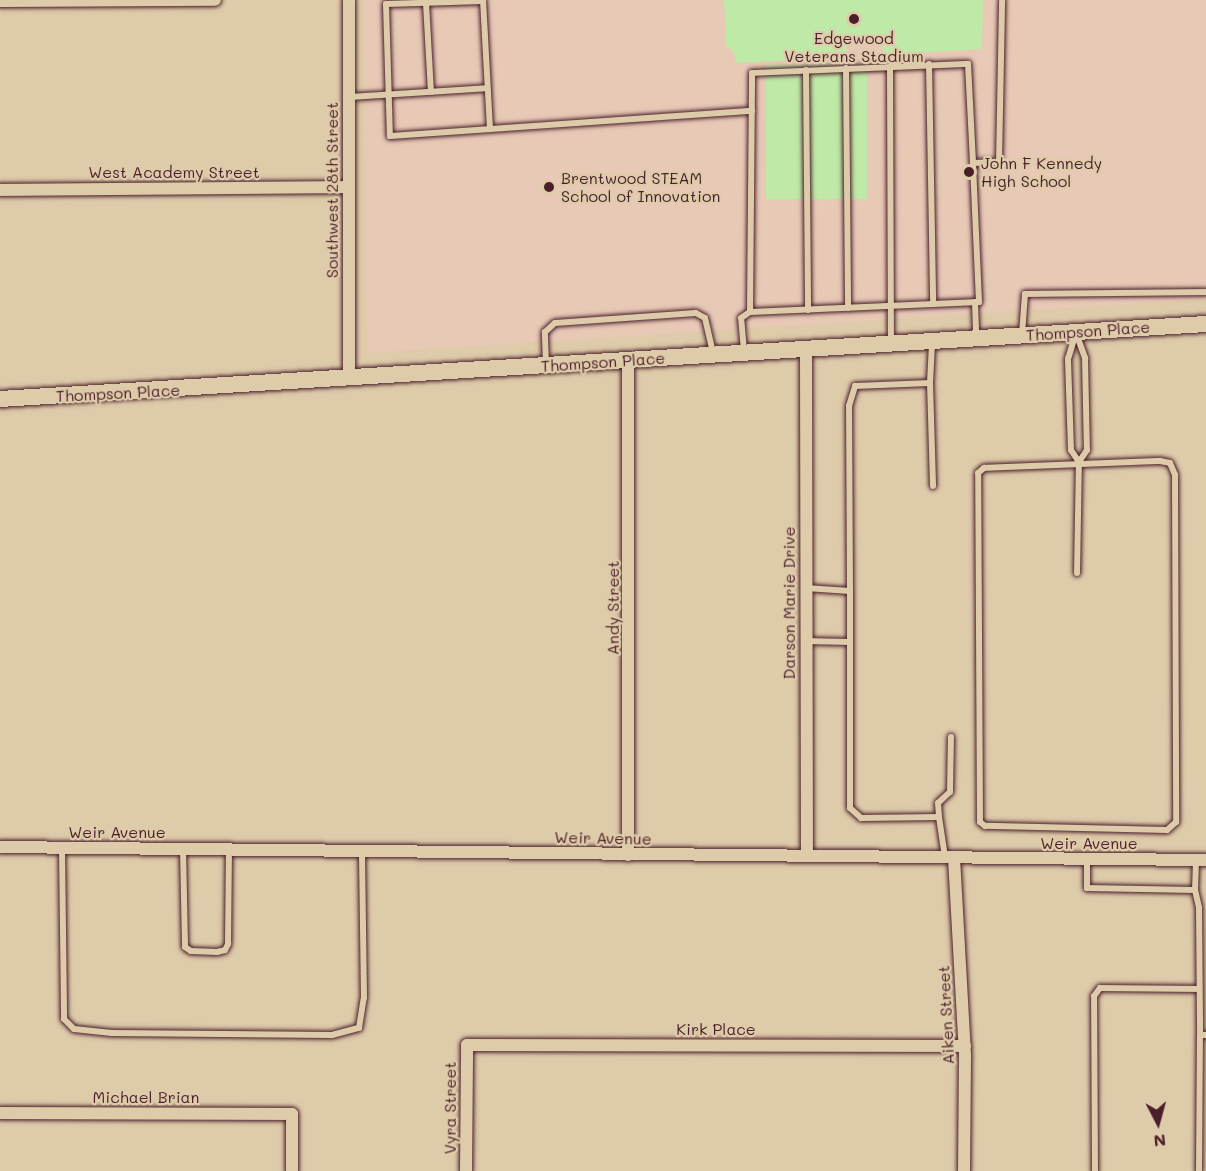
<!DOCTYPE html>
<html>
<head>
<meta charset="utf-8">
<style>
	body { margin:0 }
	#map { position:relative; width:1206px; height:1171px; overflow:hidden; background:#decba9; font-family:Mali,sans-serif }
	div>[style] { position:absolute }
	[style*='--x'] { left:calc(var(--x)*1px); top:calc(var(--y)*1px); width:calc(var(--w)*1px); rotate:calc(var(--a)*1deg) }
	.built>* { inset:0; background:#e8c9b6 }
	.green>* { inset:0; background:#bfe9a6; transform-origin:0 0 }
	.roads { filter:drop-shadow(0 0 2px #4a1f2b) drop-shadow(0 0 2px #4a1f2b) }
	.lane>* { height:6px; margin:-3px; padding:0 3px; transform-origin:3px; border-radius:3px; background:#decba9 }
	.street>* { height:12px; margin:-6px; padding:0 6px; transform-origin:6px; border-radius:6px; background:#decba9 }
	.secondary>* { height:16px; margin:-8px; padding:0 8px; transform-origin:8px; border-radius:8px; background:#decba9 }
	.dots>* { width:16px; height:16px; translate:-50% -50%; box-sizing:border-box; border:3px solid #decba9; border-radius:50% }
	span { translate:-50% -50%; white-space:nowrap; text-align:center; line-height:1.15; -webkit-text-stroke:4.5px #decba9; paint-order:stroke }
	.poi-label { font-size:16px; color:#4a1f2b }
	.left { translate:0 -50%; text-align:left }
	.street-label { font-size:16px; color:#4a1f2b }
	.north { position:absolute; left:1128px; top:1093px; width:60px; height:60px; -webkit-text-stroke:4px #decba9; paint-order:stroke; rotate:174deg; font-size:16px; font-weight:700; line-height:24px; text-align:center; color:#4a1f2b }
	.north::after { content:''; display:block; margin:auto; width:21px; height:27px; background:#4a1f2b; clip-path:polygon(50% 0,100% 100%,50% 72%,0 100%) }
</style>
</head>
<body>
<div id="map">
	<div class="built">
		<div style="clip-path:polygon(364px 0,1206px 0,1206px 299px,367px 353px)"></div>
	</div>
	<div class="green">
		<div style="clip-path:polygon(724px 0,983px 0,982px 49px,883px 55px,882px 39px,847px 40px,846px 58px,736px 63px,734px 53px,726px 46px)"></div>
		<div style="left:766px;top:65px;width:101px;height:134px"></div>
	</div>
	<div class="roads">
		<div class="lane">
			<div style="--x:426;--y:3;--w:89;--a:86.8"></div>
			<div style="--x:929;--y:64;--w:240;--a:89"></div>
			<div style="--x:890;--y:66;--w:275;--a:89.8"></div>
			<div style="--x:846;--y:68;--w:240;--a:89.5"></div>
			<div style="--x:806;--y:70;--w:240;--a:89.5"></div>
			<div style="--x:349;--y:97;--w:138;--a:-3.7"></div>
			<div style="--x:490;--y:129;--w:128;--a:-93.1"></div>
			<div style="--x:483;--y:1;--w:97;--a:178.2"></div>
			<div style="--x:386;--y:4;--w:132;--a:88.3"></div>
			<div style="--x:390;--y:136;--w:363;--a:-4"></div>
			<div style="--x:975;--y:302;--w:34;--a:88"></div>
			<div style="--x:750;--y:312;--w:229;--a:-2.5"></div>
			<div style="--x:979;--y:302;--w:139;--a:-92.5"></div>
			<div style="--x:1076;--y:333;--w:27;--a:70"></div>
			<div style="--x:1085;--y:358;--w:92;--a:88.8"></div>
			<div style="--x:1087;--y:450;--w:14;--a:124"></div>
			<div style="--x:1079;--y:462;--w:14;--a:-124"></div>
			<div style="--x:1071;--y:450;--w:91;--a:-91.9"></div>
			<div style="--x:1068;--y:359;--w:27;--a:-73"></div>
			<div style="--x:1022;--y:334;--w:40;--a:-85.7"></div>
			<div style="--x:1025;--y:294;--w:181;--a:-0.6"></div>
			<div style="--x:744;--y:351;--w:33;--a:-95"></div>
			<div style="--x:741;--y:318;--w:11;--a:-34"></div>
			<div style="--x:750;--y:312;--w:239;--a:-89.5"></div>
			<div style="--x:752;--y:73;--w:216;--a:-2.4"></div>
			<div style="--x:968;--y:64;--w:99;--a:87.1"></div>
			<div style="--x:973;--y:163;--w:26;--a:-2"></div>
			<div style="--x:999;--y:162;--w:162;--a:-88.9"></div>
			<div style="--x:546;--y:365;--w:33;--a:-92"></div>
			<div style="--x:545;--y:332;--w:13;--a:-42"></div>
			<div style="--x:555;--y:323;--w:141;--a:-4.1"></div>
			<div style="--x:696;--y:313;--w:10;--a:29"></div>
			<div style="--x:705;--y:318;--w:37;--a:77"></div>
			<div style="--x:930;--y:383;--w:103;--a:88.3"></div>
			<div style="--x:1160;--y:461;--w:10;--a:11"></div>
			<div style="--x:1170;--y:463;--w:13;--a:67"></div>
			<div style="--x:1175;--y:475;--w:347;--a:89.8"></div>
			<div style="--x:1176;--y:822;--w:12;--a:138"></div>
			<div style="--x:1167;--y:830;--w:182;--a:-178.7"></div>
			<div style="--x:985;--y:826;--w:6;--a:-141"></div>
			<div style="--x:980;--y:822;--w:349;--a:-90.3"></div>
			<div style="--x:978;--y:473;--w:8;--a:-40"></div>
			<div style="--x:984;--y:468;--w:176;--a:-2.3"></div>
			<div style="--x:1077;--y:573;--w:111;--a:-89"></div>
			<div style="--x:806;--y:588;--w:44;--a:3.9"></div>
			<div style="--x:850;--y:591;--w:185;--a:-90.3"></div>
			<div style="--x:849;--y:406;--w:21;--a:-73"></div>
			<div style="--x:855;--y:386;--w:75;--a:-2.3"></div>
			<div style="--x:930;--y:383;--w:40;--a:-87.1"></div>
			<div style="--x:805;--y:641;--w:45;--a:1.3"></div>
			<div style="--x:850;--y:642;--w:166;--a:90"></div>
			<div style="--x:850;--y:808;--w:15;--a:42"></div>
			<div style="--x:861;--y:818;--w:78;--a:-0.7"></div>
			<div style="--x:939;--y:817;--w:40;--a:81.5"></div>
			<div style="--x:850;--y:642;--w:51;--a:-90"></div>
			<div style="--x:939;--y:817;--w:14;--a:-94"></div>
			<div style="--x:938;--y:803;--w:16;--a:-43"></div>
			<div style="--x:950;--y:792;--w:55;--a:-89"></div>
			<div style="--x:62;--y:848;--w:171;--a:89.3"></div>
			<div style="--x:64;--y:1019;--w:14;--a:45"></div>
			<div style="--x:74;--y:1029;--w:38;--a:6"></div>
			<div style="--x:112;--y:1033;--w:220;--a:0.5"></div>
			<div style="--x:332;--y:1035;--w:28;--a:-15"></div>
			<div style="--x:359;--y:1028;--w:30;--a:-81"></div>
			<div style="--x:364;--y:998;--w:147;--a:-90.8"></div>
			<div style="--x:183;--y:849;--w:98;--a:88.8"></div>
			<div style="--x:185;--y:947;--w:7;--a:34"></div>
			<div style="--x:191;--y:951;--w:26;--a:2"></div>
			<div style="--x:217;--y:952;--w:8;--a:-14"></div>
			<div style="--x:225;--y:950;--w:7;--a:-63"></div>
			<div style="--x:228;--y:944;--w:95;--a:-89.4"></div>
			<div style="--x:1087;--y:859;--w:29;--a:90"></div>
			<div style="--x:1087;--y:888;--w:108;--a:1.1"></div>
			<div style="--x:1195;--y:890;--w:30;--a:-88"></div>
			<div style="--x:1195;--y:890;--w:18;--a:77"></div>
			<div style="--x:1199;--y:908;--w:127;--a:89.5"></div>
			<div style="--x:1200;--y:1035;--w:6;--a:0"></div>
			<div style="--x:1095;--y:1171;--w:175;--a:-90.3"></div>
			<div style="--x:1094;--y:996;--w:10;--a:-53"></div>
			<div style="--x:1100;--y:988;--w:99;--a:0.6"></div>
			<div style="--x:1199;--y:1171;--w:136;--a:-89.6"></div>
		</div>
		<div class="street">
			<div style="--x:349;--y:0;--w:379;--a:90"></div>
			<div style="--x:0;--y:1;--w:215;--a:-0.3"></div>
			<div style="--x:0;--y:190;--w:348;--a:-0.5"></div>
			<div style="--x:806;--y:350;--w:506;--a:89.89"></div>
			<div style="--x:0;--y:847;--w:1206;--a:0.62"></div>
			<div style="--x:628;--y:855;--w:494;--a:-90"></div>
			<div style="--x:954;--y:858;--w:199;--a:86.8"></div>
			<div style="--x:965;--y:1057;--w:114;--a:90.5"></div>
			<div style="--x:0;--y:1113;--w:292;--a:0.2"></div>
			<div style="--x:292;--y:1114;--w:57;--a:90"></div>
			<div style="--x:466;--y:1171;--w:126;--a:-89.5"></div>
			<div style="--x:467;--y:1045;--w:498;--a:0.1"></div>
		</div>
		<div class="secondary">
			<div style="--x:0;--y:399;--w:1208;--a:-3.56"></div>
		</div>
	</div>
	<div class="dots">
		<div style="left:854px;top:19px;background:#4a1f2b"></div>
		<div style="left:969px;top:172px;background:#4a1f2b"></div>
		<div style="left:549px;top:187px;background:#4a1f2b"></div>
	</div>
	<div class="poi-label">
		<span style="left:854px;top:47px">Edgewood<br>Veterans Stadium</span>
		<span class="left" style="left:981px;top:172px">John F Kennedy<br>High School</span>
		<span class="left" style="left:561px;top:187px">Brentwood STEAM<br>School of Innovation</span>
	</div>
	<div class="street-label">
		<span style="left:174px;top:172px">West Academy Street</span>
		<span style="left:332px;top:190px;rotate:-90deg">Southwest 28th Street</span>
		<span style="left:1088px;top:331px;rotate:-4deg">Thompson Place</span>
		<span style="left:603px;top:362px;rotate:-4deg">Thompson Place</span>
		<span style="left:118px;top:393px;rotate:-3deg">Thompson Place</span>
		<span style="left:789px;top:603px;rotate:-90deg">Darson Marie Drive</span>
		<span style="left:613px;top:608px;rotate:-90deg">Andy Street</span>
		<span style="left:117px;top:832px">Weir Avenue</span>
		<span style="left:603px;top:838px;rotate:1deg">Weir Avenue</span>
		<span style="left:1089px;top:843px">Weir Avenue</span>
		<span style="left:946px;top:1015px;rotate:-93deg">Aiken Street</span>
		<span style="left:716px;top:1029px">Kirk Place</span>
		<span style="left:146px;top:1097px">Michael Brian</span>
		<span style="left:450px;top:1108px;rotate:-90deg">Vyra Street</span>
	</div>
	<div class="north">N</div>
</div>
</body>
</html>
